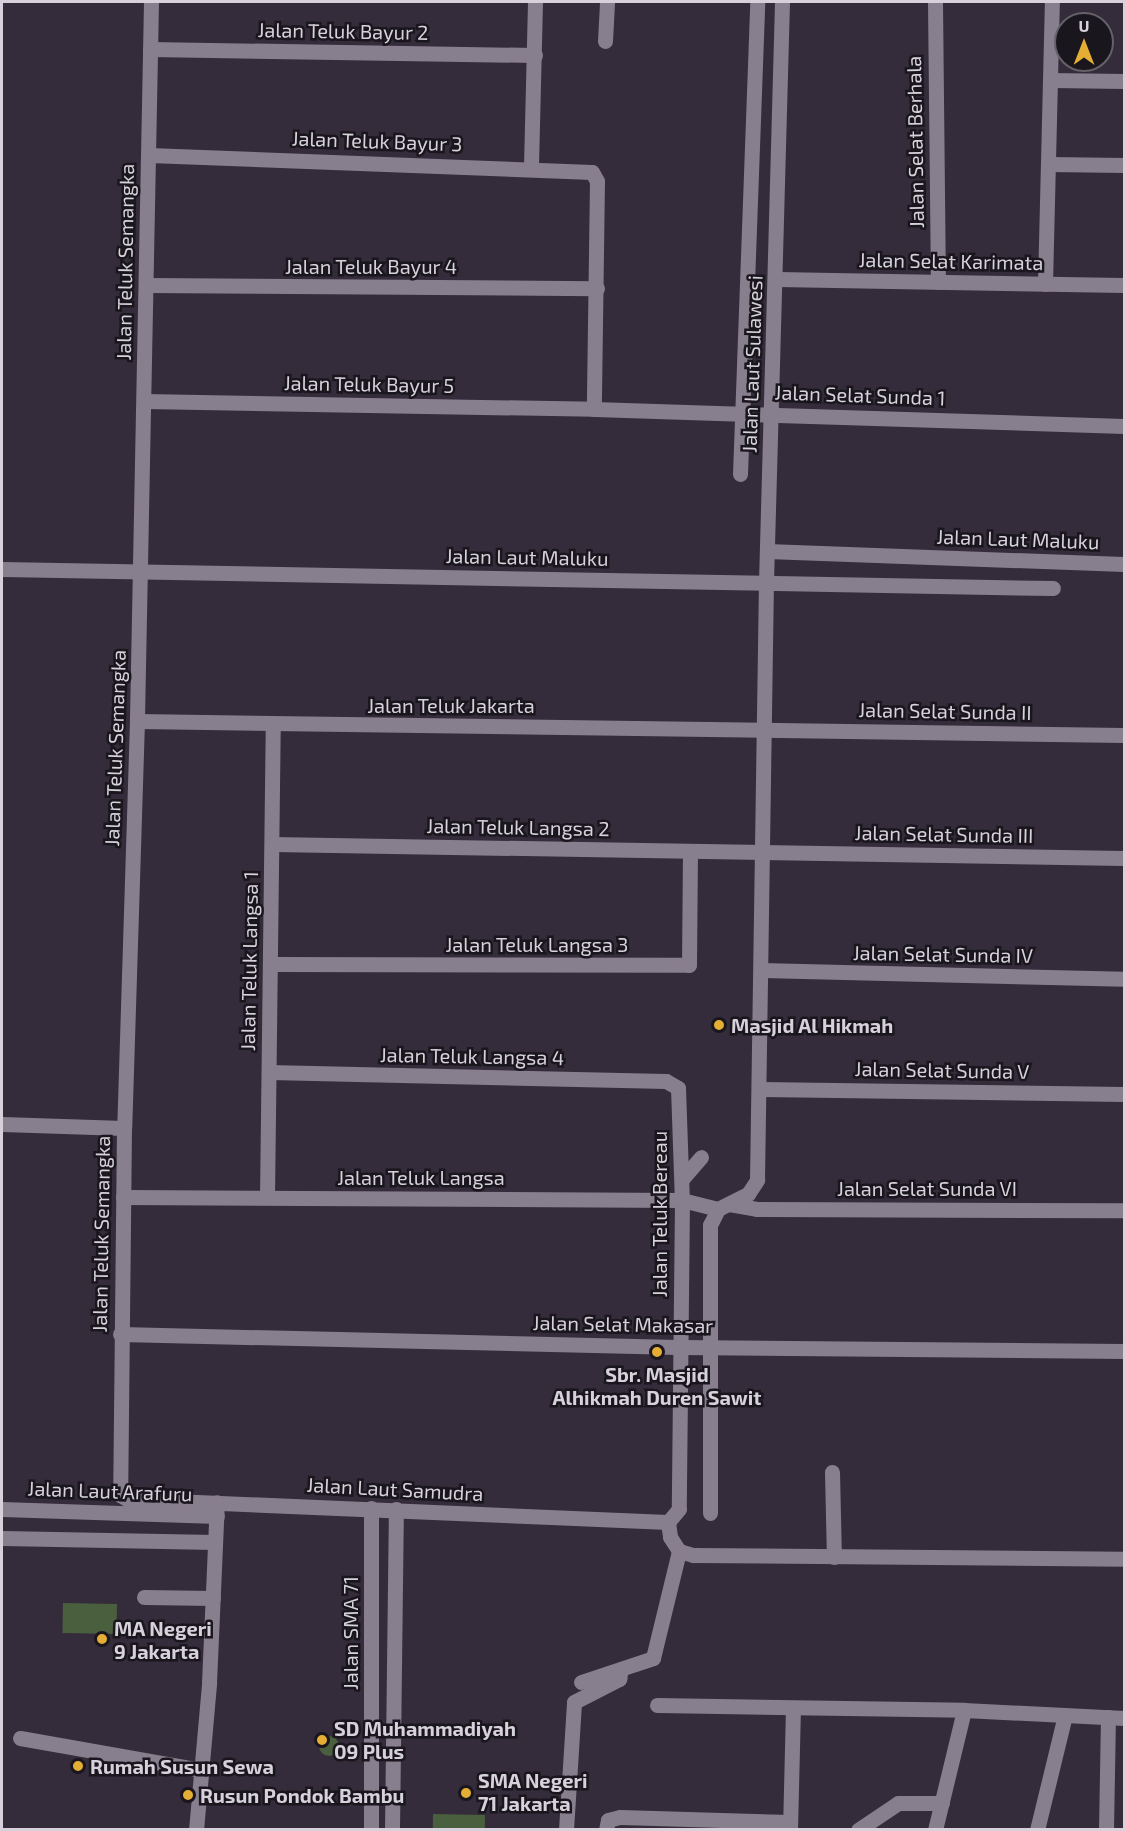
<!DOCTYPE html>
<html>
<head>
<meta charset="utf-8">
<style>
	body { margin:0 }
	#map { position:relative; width:1126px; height:1831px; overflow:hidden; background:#342c3a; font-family:"Exo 2",sans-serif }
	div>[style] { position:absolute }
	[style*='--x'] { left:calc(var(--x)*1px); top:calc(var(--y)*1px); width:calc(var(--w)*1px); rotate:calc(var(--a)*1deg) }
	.green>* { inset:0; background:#495f3e; transform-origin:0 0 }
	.round { border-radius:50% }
	.minor>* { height:15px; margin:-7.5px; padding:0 7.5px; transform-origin:7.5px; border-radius:7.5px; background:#877e8e }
	.dots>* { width:16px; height:16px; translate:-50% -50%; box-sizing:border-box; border:3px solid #1a161d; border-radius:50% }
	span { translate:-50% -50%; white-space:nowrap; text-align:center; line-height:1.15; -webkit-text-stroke:5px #1a161d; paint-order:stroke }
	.street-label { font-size:20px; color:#d6d1da }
	.poi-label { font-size:20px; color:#d6d1da; font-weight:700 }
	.left { translate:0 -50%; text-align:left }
	.frame { position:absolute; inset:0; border:3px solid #d6d1da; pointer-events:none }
	.north { position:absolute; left:1054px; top:12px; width:60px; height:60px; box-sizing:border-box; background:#1a161d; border:2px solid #656169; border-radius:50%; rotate:0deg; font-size:16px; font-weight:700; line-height:24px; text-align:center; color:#d6d1da }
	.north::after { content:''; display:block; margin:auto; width:21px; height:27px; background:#e4ae35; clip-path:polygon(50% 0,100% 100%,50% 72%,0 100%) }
</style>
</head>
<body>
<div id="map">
	<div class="green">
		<div style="left:63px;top:1603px;width:54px;height:30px;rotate:1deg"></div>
		<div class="round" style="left:319px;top:1736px;width:20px;height:20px"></div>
		<div style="left:433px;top:1814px;width:52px;height:15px;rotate:1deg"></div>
	</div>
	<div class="minor">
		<div style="--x:151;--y:2;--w:719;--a:91.12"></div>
		<div style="--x:137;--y:721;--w:407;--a:91.8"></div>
		<div style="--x:124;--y:1128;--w:367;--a:90.6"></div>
		<div style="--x:120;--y:1495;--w:8;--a:30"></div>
		<div style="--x:127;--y:1499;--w:541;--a:2.43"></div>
		<div style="--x:935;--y:2;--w:280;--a:89.4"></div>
		<div style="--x:605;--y:41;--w:39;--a:-87"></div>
		<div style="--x:150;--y:49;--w:385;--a:0.9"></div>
		<div style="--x:1050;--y:80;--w:74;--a:0.8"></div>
		<div style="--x:149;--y:155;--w:443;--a:2.2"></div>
		<div style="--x:592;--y:172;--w:10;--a:61"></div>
		<div style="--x:597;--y:181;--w:228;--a:90.8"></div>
		<div style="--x:1048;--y:164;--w:76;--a:0.8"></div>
		<div style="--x:531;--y:166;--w:164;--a:-88.6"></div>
		<div style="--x:777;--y:279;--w:347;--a:1"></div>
		<div style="--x:1045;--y:284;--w:282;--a:-88.6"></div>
		<div style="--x:146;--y:285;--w:451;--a:0.4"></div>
		<div style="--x:144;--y:401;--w:450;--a:1"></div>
		<div style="--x:594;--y:409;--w:530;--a:1.84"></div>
		<div style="--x:740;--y:474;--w:472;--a:-87.9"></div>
		<div style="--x:767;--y:551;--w:357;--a:2.1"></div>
		<div style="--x:2;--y:569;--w:1051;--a:1.04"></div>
		<div style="--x:137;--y:721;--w:987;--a:0.81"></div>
		<div style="--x:272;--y:844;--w:852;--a:0.94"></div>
		<div style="--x:270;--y:964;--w:419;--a:0.1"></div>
		<div style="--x:689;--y:965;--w:114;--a:-89.5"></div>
		<div style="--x:761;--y:970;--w:363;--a:1.4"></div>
		<div style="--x:269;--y:1072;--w:397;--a:1.3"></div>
		<div style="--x:666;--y:1081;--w:14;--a:30"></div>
		<div style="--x:678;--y:1088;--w:112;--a:88"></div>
		<div style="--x:682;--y:1200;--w:309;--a:90.6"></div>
		<div style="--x:679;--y:1509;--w:17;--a:130"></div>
		<div style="--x:759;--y:1089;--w:365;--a:0.8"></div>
		<div style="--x:2;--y:1124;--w:122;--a:1.9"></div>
		<div style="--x:682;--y:1179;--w:29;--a:-49"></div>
		<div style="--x:123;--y:1197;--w:559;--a:0.31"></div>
		<div style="--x:682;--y:1200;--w:37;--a:14"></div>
		<div style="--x:267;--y:1197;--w:472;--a:-89.3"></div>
		<div style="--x:729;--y:1204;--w:28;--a:10"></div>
		<div style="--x:757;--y:1209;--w:367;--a:0.2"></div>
		<div style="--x:120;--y:1334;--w:558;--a:1.33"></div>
		<div style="--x:678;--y:1347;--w:446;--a:0.5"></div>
		<div style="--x:832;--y:1472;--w:85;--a:88.7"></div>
		<div style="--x:2;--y:1509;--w:215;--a:1.9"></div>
		<div style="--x:710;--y:1513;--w:288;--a:-90"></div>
		<div style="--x:710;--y:1225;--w:18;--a:-63"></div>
		<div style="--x:718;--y:1209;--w:34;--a:-27"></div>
		<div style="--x:748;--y:1194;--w:17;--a:-57"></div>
		<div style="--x:757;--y:1180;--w:598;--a:-89.14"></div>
		<div style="--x:766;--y:582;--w:580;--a:-88.42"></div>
		<div style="--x:668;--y:1522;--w:15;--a:82"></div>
		<div style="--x:670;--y:1537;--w:17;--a:57"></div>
		<div style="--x:679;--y:1551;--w:15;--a:16"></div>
		<div style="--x:693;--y:1555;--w:431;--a:0.5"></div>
		<div style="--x:2;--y:1538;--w:213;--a:1.1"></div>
		<div style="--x:144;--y:1597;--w:69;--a:0.8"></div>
		<div style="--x:581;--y:1682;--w:76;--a:-18.4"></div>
		<div style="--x:653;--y:1658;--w:110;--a:-76.3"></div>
		<div style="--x:657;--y:1705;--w:307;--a:0.9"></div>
		<div style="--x:964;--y:1710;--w:160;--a:2.9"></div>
		<div style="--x:20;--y:1738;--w:185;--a:10"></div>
		<div style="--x:196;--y:1830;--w:148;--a:-84.9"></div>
		<div style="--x:209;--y:1683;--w:181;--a:-87.5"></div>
		<div style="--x:371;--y:1830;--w:322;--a:-90"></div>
		<div style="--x:392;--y:1830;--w:321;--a:-89.3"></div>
		<div style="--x:566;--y:1830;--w:128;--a:-86.4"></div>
		<div style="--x:574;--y:1702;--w:51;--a:-27.1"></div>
		<div style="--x:619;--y:1679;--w:10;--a:-79"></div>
		<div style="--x:606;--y:1830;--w:10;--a:-79"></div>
		<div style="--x:608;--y:1820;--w:12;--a:-14"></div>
		<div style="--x:620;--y:1817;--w:170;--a:1.7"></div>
		<div style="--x:790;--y:1830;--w:122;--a:-88.6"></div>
		<div style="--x:858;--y:1830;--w:48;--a:-34"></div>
		<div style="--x:898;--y:1803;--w:44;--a:0"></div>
		<div style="--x:935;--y:1830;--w:123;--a:-76.4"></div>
		<div style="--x:1037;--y:1830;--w:118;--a:-76.3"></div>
		<div style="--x:1106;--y:1830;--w:113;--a:-89"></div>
	</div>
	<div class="dots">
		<div style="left:719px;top:1025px;background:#e4ae35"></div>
		<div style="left:657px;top:1352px;background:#e4ae35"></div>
		<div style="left:102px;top:1639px;background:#e4ae35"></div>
		<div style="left:322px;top:1740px;background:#e4ae35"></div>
		<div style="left:78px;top:1766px;background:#e4ae35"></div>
		<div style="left:466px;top:1793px;background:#e4ae35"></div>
		<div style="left:188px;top:1795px;background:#e4ae35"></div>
	</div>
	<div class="street-label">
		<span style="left:343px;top:31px;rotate:1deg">Jalan Teluk Bayur 2</span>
		<span style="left:377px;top:141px;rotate:2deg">Jalan Teluk Bayur 3</span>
		<span style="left:915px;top:142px;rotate:-91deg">Jalan Selat Berhala</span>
		<span style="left:951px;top:261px;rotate:1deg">Jalan Selat Karimata</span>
		<span style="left:125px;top:262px;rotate:-89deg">Jalan Teluk Semangka</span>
		<span style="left:371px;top:266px">Jalan Teluk Bayur 4</span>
		<span style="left:752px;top:364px;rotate:-88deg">Jalan Laut Sulawesi</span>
		<span style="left:369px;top:384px;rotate:1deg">Jalan Teluk Bayur 5</span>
		<span style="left:860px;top:395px;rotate:2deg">Jalan Selat Sunda 1</span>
		<span style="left:1018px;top:539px;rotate:2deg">Jalan Laut Maluku</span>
		<span style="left:527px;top:557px;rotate:1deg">Jalan Laut Maluku</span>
		<span style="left:451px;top:705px">Jalan Teluk Jakarta</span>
		<span style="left:945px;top:711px;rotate:1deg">Jalan Selat Sunda II</span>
		<span style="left:115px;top:748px;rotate:-88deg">Jalan Teluk Semangka</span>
		<span style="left:518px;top:827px;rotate:1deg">Jalan Teluk Langsa 2</span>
		<span style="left:944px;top:834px;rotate:1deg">Jalan Selat Sunda III</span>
		<span style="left:537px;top:944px">Jalan Teluk Langsa 3</span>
		<span style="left:943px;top:954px;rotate:1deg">Jalan Selat Sunda IV</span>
		<span style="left:249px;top:961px;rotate:-89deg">Jalan Teluk Langsa 1</span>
		<span style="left:472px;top:1056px;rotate:1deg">Jalan Teluk Langsa 4</span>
		<span style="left:942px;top:1070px;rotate:1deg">Jalan Selat Sunda V</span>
		<span style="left:421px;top:1177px">Jalan Teluk Langsa</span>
		<span style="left:927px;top:1188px">Jalan Selat Sunda VI</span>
		<span style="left:659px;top:1214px;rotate:-90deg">Jalan Teluk Bereau</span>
		<span style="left:101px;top:1234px;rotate:-89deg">Jalan Teluk Semangka</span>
		<span style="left:623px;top:1324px;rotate:1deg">Jalan Selat Makasar</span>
		<span style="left:395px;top:1489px;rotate:3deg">Jalan Laut Samudra</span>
		<span style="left:110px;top:1491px;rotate:2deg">Jalan Laut Arafuru</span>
		<span style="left:350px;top:1633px;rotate:-90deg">Jalan SMA 71</span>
	</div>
	<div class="poi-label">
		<span class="left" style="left:731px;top:1025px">Masjid Al Hikmah</span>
		<span style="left:657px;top:1386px">Sbr. Masjid<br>Alhikmah Duren Sawit</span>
		<span class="left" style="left:114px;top:1640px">MA Negeri<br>9 Jakarta</span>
		<span class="left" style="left:334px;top:1740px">SD Muhammadiyah<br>09 Plus</span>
		<span class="left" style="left:90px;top:1766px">Rumah Susun Sewa</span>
		<span class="left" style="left:478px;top:1792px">SMA Negeri<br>71 Jakarta</span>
		<span class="left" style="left:200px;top:1795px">Rusun Pondok Bambu</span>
	</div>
	<div class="frame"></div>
	<div class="north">U</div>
</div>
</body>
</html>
